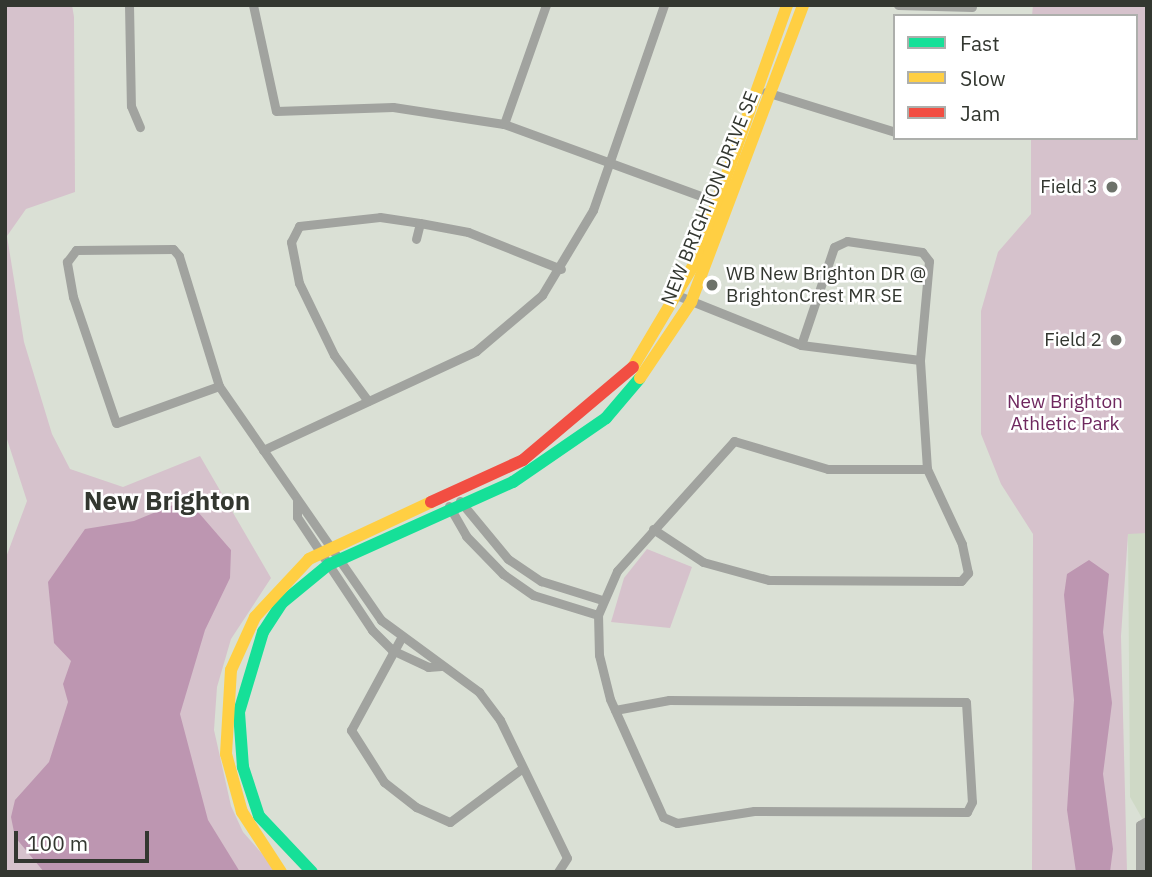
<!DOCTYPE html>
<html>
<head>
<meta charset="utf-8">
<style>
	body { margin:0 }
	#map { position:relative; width:1152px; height:877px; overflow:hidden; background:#dae0d5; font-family:"IBM Plex Sans",sans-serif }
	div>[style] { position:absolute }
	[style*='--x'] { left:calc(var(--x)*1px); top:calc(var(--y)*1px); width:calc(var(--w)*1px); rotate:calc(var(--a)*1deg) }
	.built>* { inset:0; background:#cfd9c6 }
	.green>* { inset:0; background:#d6c2cc }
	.water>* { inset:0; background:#bd96b1 }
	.street>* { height:9px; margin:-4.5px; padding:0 4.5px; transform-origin:4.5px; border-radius:4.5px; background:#a1a39f }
	.fast>* { height:12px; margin:-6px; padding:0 6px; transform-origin:6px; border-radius:6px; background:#16e098 }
	.slow>* { height:12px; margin:-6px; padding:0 6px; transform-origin:6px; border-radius:6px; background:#ffcf43 }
	.jam>* { height:12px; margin:-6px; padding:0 6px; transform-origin:6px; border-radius:6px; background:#f24e42 }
	.dots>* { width:19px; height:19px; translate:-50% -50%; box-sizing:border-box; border:4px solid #fff; border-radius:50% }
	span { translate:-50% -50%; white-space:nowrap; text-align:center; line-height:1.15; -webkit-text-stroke:5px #fff; paint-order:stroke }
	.poi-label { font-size:19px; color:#333730 }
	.right { translate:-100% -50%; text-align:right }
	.left { translate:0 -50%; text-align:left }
	.street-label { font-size:19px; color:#333730 }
	.park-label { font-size:19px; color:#6f285f }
	.district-label { font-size:26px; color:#333730; font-weight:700 }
	.frame { position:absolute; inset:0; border:7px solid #333730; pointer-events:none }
	.legend { position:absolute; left:893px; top:14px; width:245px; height:126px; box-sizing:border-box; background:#fff; border:2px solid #adafac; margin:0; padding:9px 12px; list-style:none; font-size:21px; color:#333730 }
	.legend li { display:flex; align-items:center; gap:14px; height:35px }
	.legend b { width:35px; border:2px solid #adafac }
	.scale { position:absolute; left:14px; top:831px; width:135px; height:32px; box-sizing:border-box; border:4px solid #333730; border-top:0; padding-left:9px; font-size:21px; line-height:24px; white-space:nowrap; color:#333730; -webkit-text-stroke:5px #fff; paint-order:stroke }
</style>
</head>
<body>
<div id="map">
	<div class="built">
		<div style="clip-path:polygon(1128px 533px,1147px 533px,1147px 827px,1130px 797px)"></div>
	</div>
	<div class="green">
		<div style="clip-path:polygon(5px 5px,72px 5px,74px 17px,75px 192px,26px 209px,7px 236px,24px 342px,52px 434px,70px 469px,123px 487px,200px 456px,271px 578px,231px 639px,217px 687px,214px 730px,231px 806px,243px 832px,278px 872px,5px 872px,5px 560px,27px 501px,5px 433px)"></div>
		<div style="clip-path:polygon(1033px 5px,1147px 5px,1147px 533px,1128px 534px,1121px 636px,1127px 872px,1032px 872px,1033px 534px,1001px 484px,981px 434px,981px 311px,998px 252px,1031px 214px,1031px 138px,1136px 138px,1136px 16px,1032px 16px)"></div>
		<div style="clip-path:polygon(647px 549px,692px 567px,670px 628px,611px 622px,624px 578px)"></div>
	</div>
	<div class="water">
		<div style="clip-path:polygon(173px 505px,192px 505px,231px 550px,230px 578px,205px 630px,180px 714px,208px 820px,240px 872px,44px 872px,15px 837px,11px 817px,15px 800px,49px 762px,68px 702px,63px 684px,71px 661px,54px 643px,48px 582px,85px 529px,134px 521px)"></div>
		<div style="clip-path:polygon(1089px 560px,1109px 574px,1103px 632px,1112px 703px,1103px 774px,1113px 849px,1110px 872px,1076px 872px,1067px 810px,1074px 700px,1064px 595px,1067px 574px)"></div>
	</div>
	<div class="street">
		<div style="--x:129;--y:5;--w:101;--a:88.9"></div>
		<div style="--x:131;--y:106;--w:23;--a:67"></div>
		<div style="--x:253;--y:5;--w:108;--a:77.8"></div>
		<div style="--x:276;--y:111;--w:117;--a:-2"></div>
		<div style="--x:393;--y:107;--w:112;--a:8.7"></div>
		<div style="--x:504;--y:124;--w:230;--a:20.1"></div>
		<div style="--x:898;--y:5;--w:74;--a:1.5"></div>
		<div style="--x:766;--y:92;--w:135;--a:17.2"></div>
		<div style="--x:504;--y:124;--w:126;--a:-70.6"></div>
		<div style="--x:416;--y:239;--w:16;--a:-76"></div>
		<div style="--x:679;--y:296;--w:131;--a:21.9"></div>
		<div style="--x:801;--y:345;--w:120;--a:7.2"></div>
		<div style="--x:920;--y:360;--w:99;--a:-84.8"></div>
		<div style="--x:929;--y:261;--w:11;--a:-128"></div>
		<div style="--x:922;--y:252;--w:76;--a:-171.7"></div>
		<div style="--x:847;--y:241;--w:14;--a:155"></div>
		<div style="--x:834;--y:247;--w:103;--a:108.6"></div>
		<div style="--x:219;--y:386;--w:109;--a:160.2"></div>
		<div style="--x:116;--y:423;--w:133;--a:-108.8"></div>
		<div style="--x:73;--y:297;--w:36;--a:-100"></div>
		<div style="--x:67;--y:262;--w:15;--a:-53"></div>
		<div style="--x:76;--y:250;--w:97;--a:-0.6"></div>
		<div style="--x:173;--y:249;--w:9;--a:49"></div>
		<div style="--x:179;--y:256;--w:136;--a:72.9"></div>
		<div style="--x:219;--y:386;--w:285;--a:55.3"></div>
		<div style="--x:381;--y:620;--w:122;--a:36.3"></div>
		<div style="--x:479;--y:692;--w:35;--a:53"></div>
		<div style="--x:500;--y:720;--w:153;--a:64.1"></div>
		<div style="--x:567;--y:858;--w:17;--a:123"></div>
		<div style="--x:368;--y:401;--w:57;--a:-126.5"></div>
		<div style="--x:334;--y:355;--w:80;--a:-115.9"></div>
		<div style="--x:299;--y:283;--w:42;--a:-101"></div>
		<div style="--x:291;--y:242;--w:18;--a:-63"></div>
		<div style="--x:299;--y:226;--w:81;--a:-6.3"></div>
		<div style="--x:380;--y:217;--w:40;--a:8.5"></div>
		<div style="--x:420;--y:223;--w:49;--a:10.6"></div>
		<div style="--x:468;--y:232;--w:100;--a:21.7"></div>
		<div style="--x:263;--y:450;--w:235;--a:-24.9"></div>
		<div style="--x:476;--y:351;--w:87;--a:-40.3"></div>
		<div style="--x:542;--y:295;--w:99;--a:-59"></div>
		<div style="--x:593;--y:210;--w:217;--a:-70.9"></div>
		<div style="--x:297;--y:501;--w:16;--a:90"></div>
		<div style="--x:297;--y:517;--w:136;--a:56.4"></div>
		<div style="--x:372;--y:630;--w:28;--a:45"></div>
		<div style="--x:392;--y:650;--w:40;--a:25"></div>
		<div style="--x:428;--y:667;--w:13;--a:-4"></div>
		<div style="--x:460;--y:501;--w:75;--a:50.4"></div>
		<div style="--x:508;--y:559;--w:40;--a:34"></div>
		<div style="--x:541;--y:581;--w:64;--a:17.3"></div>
		<div style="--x:449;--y:506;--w:34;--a:60"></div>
		<div style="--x:466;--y:536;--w:53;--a:45.8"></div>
		<div style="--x:503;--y:574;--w:37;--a:35"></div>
		<div style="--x:533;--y:595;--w:68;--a:17.1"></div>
		<div style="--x:653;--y:529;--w:60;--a:33.4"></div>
		<div style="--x:703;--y:562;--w:68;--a:15.3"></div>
		<div style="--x:769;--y:580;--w:192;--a:0.3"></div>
		<div style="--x:961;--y:581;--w:11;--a:-49"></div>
		<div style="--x:968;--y:573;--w:30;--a:-102"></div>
		<div style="--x:962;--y:544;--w:83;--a:-115"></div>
		<div style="--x:927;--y:469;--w:109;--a:-93.7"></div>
		<div style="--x:401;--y:638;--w:105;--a:118.5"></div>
		<div style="--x:351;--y:730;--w:62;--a:57.6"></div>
		<div style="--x:384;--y:782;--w:41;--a:38"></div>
		<div style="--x:416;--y:807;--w:37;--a:24"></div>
		<div style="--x:450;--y:822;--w:89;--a:-36.7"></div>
		<div style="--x:615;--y:710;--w:55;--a:-10.5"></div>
		<div style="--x:669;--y:700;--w:297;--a:0.4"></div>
		<div style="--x:966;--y:702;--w:100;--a:86.6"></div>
		<div style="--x:972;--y:802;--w:11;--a:117"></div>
		<div style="--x:967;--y:812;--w:213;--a:-179.7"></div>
		<div style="--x:754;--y:811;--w:78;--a:171.1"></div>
		<div style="--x:677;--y:823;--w:15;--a:-157"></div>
		<div style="--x:663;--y:817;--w:129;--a:-114.2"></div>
		<div style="--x:610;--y:699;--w:45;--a:-104"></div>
		<div style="--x:599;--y:655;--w:40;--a:-91.4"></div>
		<div style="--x:598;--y:615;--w:48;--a:-66.6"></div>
		<div style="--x:617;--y:571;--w:175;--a:-48"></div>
		<div style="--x:734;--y:441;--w:98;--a:16.6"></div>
		<div style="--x:828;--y:469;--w:99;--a:0"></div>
		<div style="--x:1140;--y:872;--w:47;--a:-90"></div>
		<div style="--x:1140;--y:825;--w:8;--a:-30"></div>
	</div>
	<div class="fast">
		<div style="--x:312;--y:872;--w:77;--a:-133.4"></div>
		<div style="--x:259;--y:816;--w:52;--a:-108.1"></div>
		<div style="--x:243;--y:767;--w:55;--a:-94.2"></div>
		<div style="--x:239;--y:712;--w:84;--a:-73.3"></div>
		<div style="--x:263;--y:632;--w:35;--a:-57"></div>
		<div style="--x:282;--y:603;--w:60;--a:-39.6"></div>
		<div style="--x:328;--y:565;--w:203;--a:-24.2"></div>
		<div style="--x:513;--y:482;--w:113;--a:-34.5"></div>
		<div style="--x:606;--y:418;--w:52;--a:-49.6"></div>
	</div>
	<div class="slow">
		<div style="--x:633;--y:367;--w:123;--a:-59.3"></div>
		<div style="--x:696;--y:261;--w:272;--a:-70.4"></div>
		<div style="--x:640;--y:378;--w:92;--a:-56.1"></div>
		<div style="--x:691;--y:302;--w:317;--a:-69.3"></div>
		<div style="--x:281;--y:872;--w:72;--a:-123"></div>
		<div style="--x:242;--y:812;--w:60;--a:-105.4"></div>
		<div style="--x:226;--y:754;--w:84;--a:-86.6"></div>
		<div style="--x:231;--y:670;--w:58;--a:-65.6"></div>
		<div style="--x:255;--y:617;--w:79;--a:-47"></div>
		<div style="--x:309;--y:559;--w:135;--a:-25"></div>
	</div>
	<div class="jam">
		<div style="--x:431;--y:502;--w:101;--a:-24.5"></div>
		<div style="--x:523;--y:460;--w:144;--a:-40.2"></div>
	</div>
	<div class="dots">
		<div style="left:1112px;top:187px;background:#6d726a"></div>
		<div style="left:712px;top:285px;background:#6d726a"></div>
		<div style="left:1116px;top:340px;background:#6d726a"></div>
	</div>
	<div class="poi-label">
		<span class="right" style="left:1098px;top:187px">Field 3</span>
		<span class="left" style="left:726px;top:285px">WB New Brighton DR @<br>BrightonCrest MR SE</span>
		<span class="right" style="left:1102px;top:340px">Field 2</span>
	</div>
	<div class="street-label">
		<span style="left:710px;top:198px;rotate:-68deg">NEW BRIGHTON DRIVE SE</span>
	</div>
	<div class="park-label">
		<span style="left:1065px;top:413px">New Brighton<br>Athletic Park</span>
	</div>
	<div class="district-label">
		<span style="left:167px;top:501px">New Brighton</span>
	</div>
	<div class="frame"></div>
	<ul class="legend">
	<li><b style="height:9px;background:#16e098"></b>Fast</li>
	<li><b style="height:9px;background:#ffcf43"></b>Slow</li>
	<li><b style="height:9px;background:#f24e42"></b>Jam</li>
	</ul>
	<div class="scale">100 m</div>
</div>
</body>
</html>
